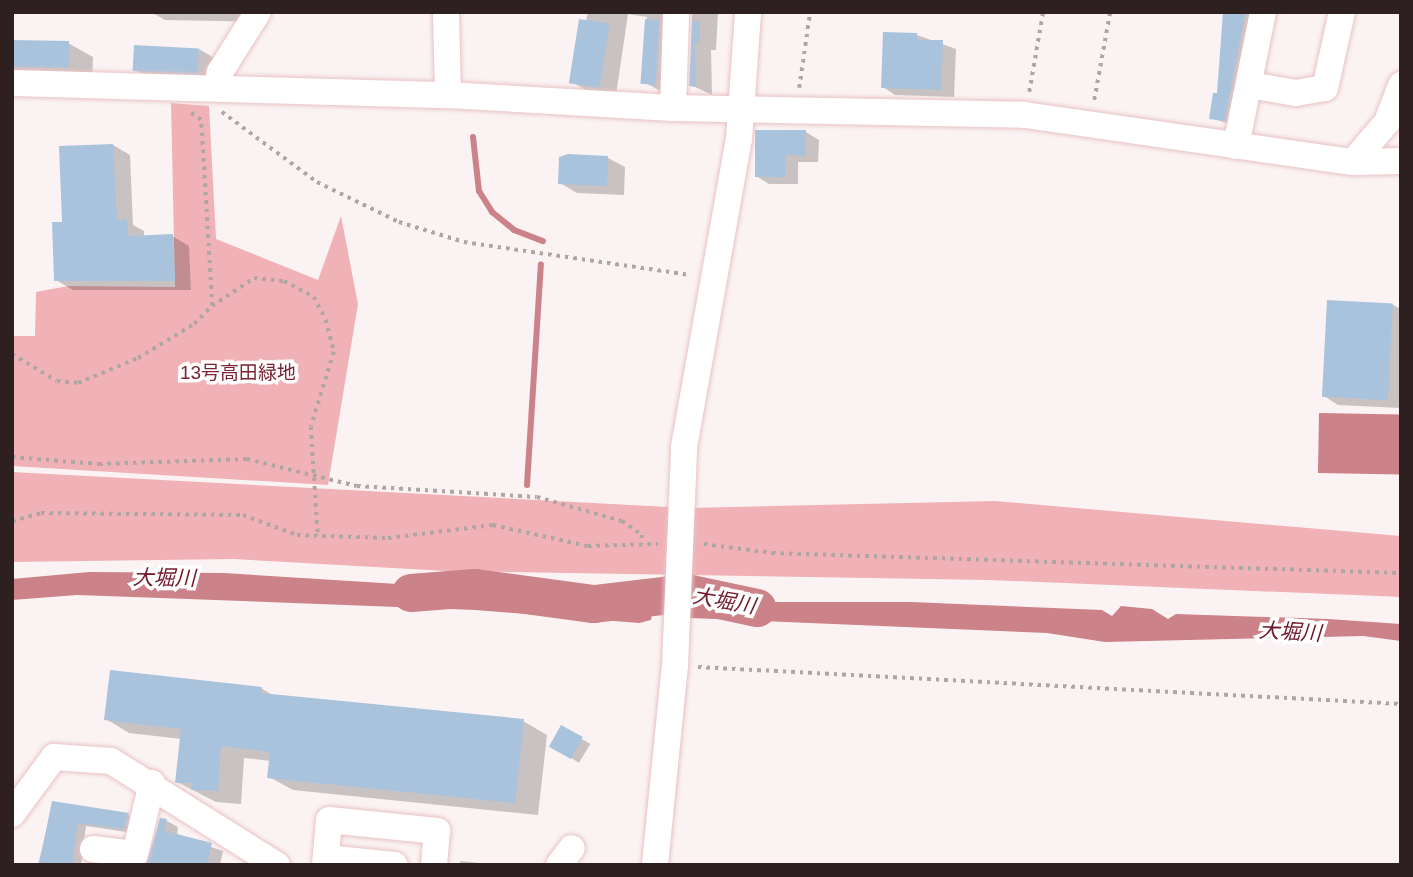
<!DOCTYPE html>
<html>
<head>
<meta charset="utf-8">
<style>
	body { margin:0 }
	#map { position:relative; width:1413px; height:877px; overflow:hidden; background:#fbf3f3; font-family:Arial,"Noto Sans JP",sans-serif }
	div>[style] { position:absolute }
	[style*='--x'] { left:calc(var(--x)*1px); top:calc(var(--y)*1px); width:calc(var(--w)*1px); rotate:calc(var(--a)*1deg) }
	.green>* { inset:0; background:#f0b2b6 }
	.water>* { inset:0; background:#cc8289; transform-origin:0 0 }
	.shadow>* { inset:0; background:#0003; transform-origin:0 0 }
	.stream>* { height:6px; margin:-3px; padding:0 3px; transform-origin:3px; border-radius:3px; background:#cc8289 }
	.river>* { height:38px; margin:-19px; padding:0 19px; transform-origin:19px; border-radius:19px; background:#cc8289 }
	.building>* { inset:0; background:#a9c3dc; transform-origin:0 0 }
	.path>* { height:3.5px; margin-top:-1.75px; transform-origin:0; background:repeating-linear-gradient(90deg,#afa5a5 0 3.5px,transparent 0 8.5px) }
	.roads { filter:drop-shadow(0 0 2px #e9c2c4) drop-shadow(0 0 2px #e9c2c4) }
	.minor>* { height:26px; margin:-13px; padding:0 13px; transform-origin:13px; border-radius:13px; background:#fff }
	span { translate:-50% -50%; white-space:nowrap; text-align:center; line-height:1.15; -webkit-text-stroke:7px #fff; paint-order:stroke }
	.park-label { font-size:19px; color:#7b2233 }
	.water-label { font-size:21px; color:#71182b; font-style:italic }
	.frame { position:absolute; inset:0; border:14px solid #2e2021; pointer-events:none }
</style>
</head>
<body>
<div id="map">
	<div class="green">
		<div style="clip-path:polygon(171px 103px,209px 106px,216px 239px,318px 280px,341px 216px,358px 304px,328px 485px,12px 466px,12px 336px,35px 336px,36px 292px,68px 286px,175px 287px)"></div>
		<div style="clip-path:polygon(12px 472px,687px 508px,995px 501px,1401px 536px,1401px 597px,989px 580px,446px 571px,233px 559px,12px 562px)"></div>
	</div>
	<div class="water">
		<div style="left:1319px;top:413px;width:82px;height:60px;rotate:1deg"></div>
		<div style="clip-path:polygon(89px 572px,224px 573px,654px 600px,651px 620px,639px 623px,475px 610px,188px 599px,77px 595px,12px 600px,12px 579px)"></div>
		<div style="clip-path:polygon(684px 594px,732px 602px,911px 602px,1102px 610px,1112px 616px,1121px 606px,1152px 609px,1168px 619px,1176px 614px,1328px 619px,1401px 624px,1401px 641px,1363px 636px,1105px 642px,1047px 633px,690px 618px)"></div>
	</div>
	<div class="shadow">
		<div style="clip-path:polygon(151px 12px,266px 12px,265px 22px,165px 20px)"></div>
		<div style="clip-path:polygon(588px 12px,684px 12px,662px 92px,646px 83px,647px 17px,628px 14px,616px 95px,588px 91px,572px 82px)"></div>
		<div style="clip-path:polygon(692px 12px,718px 12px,716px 50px,711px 50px,712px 95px,691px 85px)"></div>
		<div style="clip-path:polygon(1225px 12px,1252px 12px,1233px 125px,1211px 118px,1219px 95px)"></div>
		<div style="clip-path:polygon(917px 35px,956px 49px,954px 97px,895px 95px,883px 87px)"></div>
		<div style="clip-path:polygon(12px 41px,68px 43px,93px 57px,92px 82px,12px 77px)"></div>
		<div style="clip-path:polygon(199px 49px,223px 63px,222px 85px,159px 84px,135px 70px)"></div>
		<div style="clip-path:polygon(806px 132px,819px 140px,818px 162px,798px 162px,798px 184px,769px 184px,756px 176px)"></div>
		<div style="clip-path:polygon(113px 145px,130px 155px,133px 225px,144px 231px,144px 237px,172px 236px,189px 246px,191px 290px,73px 290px,56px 280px)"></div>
		<div style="clip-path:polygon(608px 158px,625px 167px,624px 195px,577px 193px,560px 183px)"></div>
		<div style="clip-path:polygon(1393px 305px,1401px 309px,1401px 408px,1338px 405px,1324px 396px)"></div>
		<div style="clip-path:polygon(261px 688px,274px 696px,523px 721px,547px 735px,538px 815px,293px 790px,269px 777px,271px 761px,244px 758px,241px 804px,216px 802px,179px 783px,182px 739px,129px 733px,106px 719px)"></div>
		<div style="left:562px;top:727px;width:33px;height:22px;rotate:31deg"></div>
		<div style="clip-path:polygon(53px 803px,128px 815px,136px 819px,133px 833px,86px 826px,81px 865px,38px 865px)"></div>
		<div style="clip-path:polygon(167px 821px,178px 827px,177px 836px,223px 851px,220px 865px,147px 865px)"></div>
		<div style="clip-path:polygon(460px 861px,499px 865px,460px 865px)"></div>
	</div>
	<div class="stream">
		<div style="--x:473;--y:137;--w:54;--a:83.7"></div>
		<div style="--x:479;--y:191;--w:25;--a:58"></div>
		<div style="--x:492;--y:212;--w:28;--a:39"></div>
		<div style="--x:514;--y:230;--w:31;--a:21"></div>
		<div style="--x:527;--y:485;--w:221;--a:-86.4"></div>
	</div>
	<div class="river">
		<div style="--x:411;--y:593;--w:64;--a:-4.5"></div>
		<div style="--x:475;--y:588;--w:120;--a:7.7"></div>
		<div style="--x:594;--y:604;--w:94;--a:-6.7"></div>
		<div style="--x:687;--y:593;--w:72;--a:12.1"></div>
	</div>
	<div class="building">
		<div style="clip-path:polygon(1223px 12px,1246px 12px,1225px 121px,1209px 119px,1213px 93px,1217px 93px)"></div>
		<div style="left:579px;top:19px;width:31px;height:65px;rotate:9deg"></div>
		<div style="left:645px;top:19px;width:15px;height:65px;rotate:4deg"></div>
		<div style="clip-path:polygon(692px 21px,700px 21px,700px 42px,695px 42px,696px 87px,689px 86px)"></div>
		<div style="clip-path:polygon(883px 32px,917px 33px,917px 40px,943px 40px,941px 90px,881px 88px)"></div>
		<div style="left:12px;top:40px;width:57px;height:27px;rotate:1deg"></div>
		<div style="left:134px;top:45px;width:65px;height:26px;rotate:3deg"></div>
		<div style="clip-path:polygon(755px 130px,806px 130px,806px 156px,786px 155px,785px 177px,755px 177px)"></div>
		<div style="clip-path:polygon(113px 144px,117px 220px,127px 219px,128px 236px,173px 234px,175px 281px,54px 281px,52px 222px,62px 222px,59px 146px)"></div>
		<div style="clip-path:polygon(568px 154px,608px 156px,607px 186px,558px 184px,559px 157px)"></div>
		<div style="left:1327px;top:300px;width:66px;height:97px;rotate:3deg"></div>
		<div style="clip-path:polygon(110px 670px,262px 687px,261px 693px,524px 719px,515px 803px,267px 778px,270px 752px,221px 746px,218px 791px,191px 790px,192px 783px,175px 783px,181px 729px,104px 720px)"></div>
		<div style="left:561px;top:725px;width:25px;height:25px;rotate:29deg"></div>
		<div style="clip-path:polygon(52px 801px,129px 813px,125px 829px,78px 823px,72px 865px,39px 865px)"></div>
		<div style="clip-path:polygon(160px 818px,167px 819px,165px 831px,212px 843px,207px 865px,146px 865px)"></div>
	</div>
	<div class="path">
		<div style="--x:799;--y:88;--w:77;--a:-81.8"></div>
		<div style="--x:1029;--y:92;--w:81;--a:-80.1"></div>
		<div style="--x:1094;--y:100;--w:89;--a:-79.7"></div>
		<div style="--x:222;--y:112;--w:118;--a:36.4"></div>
		<div style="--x:317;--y:182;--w:91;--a:26"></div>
		<div style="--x:399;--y:222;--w:68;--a:17.1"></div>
		<div style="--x:464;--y:242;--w:229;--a:8.3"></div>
		<div style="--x:212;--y:306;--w:50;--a:-33.7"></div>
		<div style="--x:254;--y:278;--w:30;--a:6"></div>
		<div style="--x:284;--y:281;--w:34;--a:28"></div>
		<div style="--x:314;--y:297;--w:26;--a:62"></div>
		<div style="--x:326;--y:320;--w:33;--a:76"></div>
		<div style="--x:334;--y:352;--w:78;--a:107"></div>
		<div style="--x:311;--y:427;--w:109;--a:86.3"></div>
		<div style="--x:12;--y:354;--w:52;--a:31"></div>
		<div style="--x:57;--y:381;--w:21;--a:5"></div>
		<div style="--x:78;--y:383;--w:65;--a:-22.6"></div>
		<div style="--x:138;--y:358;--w:66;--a:-31.3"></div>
		<div style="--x:194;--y:324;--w:25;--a:-45"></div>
		<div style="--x:212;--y:306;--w:186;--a:-93.4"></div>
		<div style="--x:201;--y:120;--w:14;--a:-146"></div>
		<div style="--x:12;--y:457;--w:87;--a:4.6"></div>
		<div style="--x:99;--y:464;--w:148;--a:-1.9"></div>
		<div style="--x:247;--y:459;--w:113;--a:13.8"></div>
		<div style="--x:357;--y:486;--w:180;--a:3.5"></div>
		<div style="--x:537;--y:497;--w:88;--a:15.8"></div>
		<div style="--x:622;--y:521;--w:24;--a:35"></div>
		<div style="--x:642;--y:535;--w:9;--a:90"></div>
		<div style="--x:12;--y:521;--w:30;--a:-15"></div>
		<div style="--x:41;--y:513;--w:202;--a:0.6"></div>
		<div style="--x:243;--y:515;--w:58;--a:20.3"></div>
		<div style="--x:297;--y:535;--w:91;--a:1.9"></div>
		<div style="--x:388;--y:538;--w:106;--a:-7.1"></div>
		<div style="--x:493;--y:525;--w:97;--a:12.5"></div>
		<div style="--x:588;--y:546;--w:70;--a:-1.6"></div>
		<div style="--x:704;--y:544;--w:69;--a:7.5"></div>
		<div style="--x:772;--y:553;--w:629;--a:1.82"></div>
		<div style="--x:698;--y:667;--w:704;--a:3.01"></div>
	</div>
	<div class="roads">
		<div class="minor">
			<div style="--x:446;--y:12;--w:83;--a:88.6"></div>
			<div style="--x:12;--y:83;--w:436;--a:1.6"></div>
			<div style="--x:448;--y:95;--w:225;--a:3.3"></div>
			<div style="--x:673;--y:108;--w:352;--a:1.1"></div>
			<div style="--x:1025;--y:115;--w:331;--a:8.2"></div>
			<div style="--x:1353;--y:162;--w:48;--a:-1.2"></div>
			<div style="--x:1250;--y:85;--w:47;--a:9.9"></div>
			<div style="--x:1296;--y:93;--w:29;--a:-10"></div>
			<div style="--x:1325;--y:88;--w:78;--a:-77.4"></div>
			<div style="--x:217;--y:87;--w:15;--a:-79"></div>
			<div style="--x:220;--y:72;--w:71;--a:-57.7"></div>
			<div style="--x:673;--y:108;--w:92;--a:-88.1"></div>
			<div style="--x:1236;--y:146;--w:137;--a:-78.6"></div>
			<div style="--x:1353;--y:162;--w:52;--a:-49.6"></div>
			<div style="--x:1387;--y:122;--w:40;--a:-69"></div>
			<div style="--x:12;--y:814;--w:71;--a:-53.6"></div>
			<div style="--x:54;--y:757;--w:57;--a:4"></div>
			<div style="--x:111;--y:761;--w:196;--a:32.1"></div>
			<div style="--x:93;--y:849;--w:42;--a:6.8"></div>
			<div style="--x:135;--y:854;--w:73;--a:-76.5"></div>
			<div style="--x:326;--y:858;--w:69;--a:5.8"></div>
			<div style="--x:325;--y:865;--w:45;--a:-84.9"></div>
			<div style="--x:329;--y:820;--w:109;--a:5.8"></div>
			<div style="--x:437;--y:831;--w:34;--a:95"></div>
			<div style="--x:559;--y:865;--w:21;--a:-53"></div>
			<div style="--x:655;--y:865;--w:200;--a:-84.3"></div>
			<div style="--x:675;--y:666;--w:219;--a:-87.6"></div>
			<div style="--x:684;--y:447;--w:313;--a:-79.9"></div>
			<div style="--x:739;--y:139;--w:127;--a:-85.9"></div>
		</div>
	</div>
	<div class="park-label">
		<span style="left:238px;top:373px">13号高田緑地</span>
	</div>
	<div class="water-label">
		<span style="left:164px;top:578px;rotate:1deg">大堀川</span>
		<span style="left:724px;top:601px;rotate:10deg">大堀川</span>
		<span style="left:1290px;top:632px;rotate:3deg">大堀川</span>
	</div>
	<div class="frame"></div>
</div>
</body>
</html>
